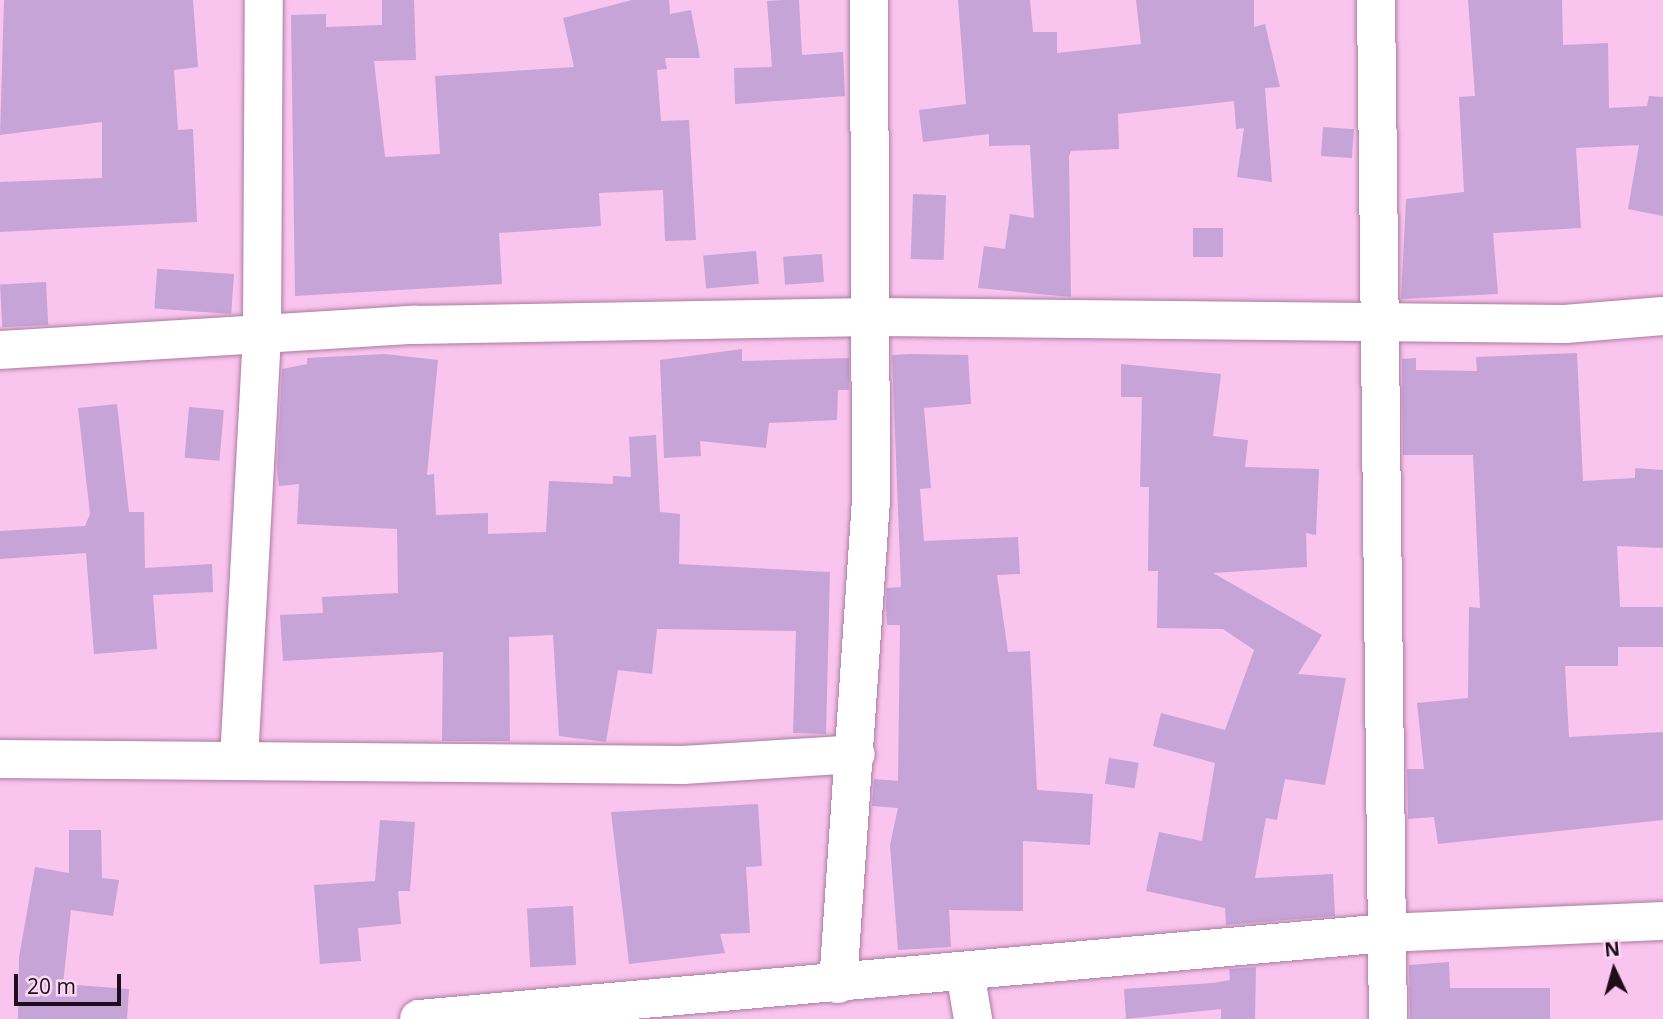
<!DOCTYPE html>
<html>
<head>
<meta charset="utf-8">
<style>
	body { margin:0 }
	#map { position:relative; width:1663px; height:1019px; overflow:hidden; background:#f9c4ed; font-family:"Open Sans",sans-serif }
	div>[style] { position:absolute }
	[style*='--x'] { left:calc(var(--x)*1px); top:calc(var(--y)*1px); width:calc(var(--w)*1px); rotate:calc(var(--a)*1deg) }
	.building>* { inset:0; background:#c6a4d8; transform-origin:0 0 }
	.roads { filter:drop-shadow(0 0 2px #ac7ba2) drop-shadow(0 0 2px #ac7ba2) }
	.minor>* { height:38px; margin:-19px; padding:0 19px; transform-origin:19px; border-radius:19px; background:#fff }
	span { translate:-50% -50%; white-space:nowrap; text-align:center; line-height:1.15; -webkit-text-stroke:5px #fad9f2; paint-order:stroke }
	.north { position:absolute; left:1579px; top:935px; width:70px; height:70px; -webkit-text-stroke:5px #fad9f2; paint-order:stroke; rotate:355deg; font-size:19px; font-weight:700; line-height:28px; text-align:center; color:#200d1c }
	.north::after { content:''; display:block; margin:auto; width:24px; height:32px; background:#200d1c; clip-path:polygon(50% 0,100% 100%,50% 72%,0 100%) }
	.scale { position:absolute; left:14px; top:974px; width:107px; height:32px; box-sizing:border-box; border:4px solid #200d1c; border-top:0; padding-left:9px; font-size:21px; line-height:24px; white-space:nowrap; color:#200d1c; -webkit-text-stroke:5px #fad9f2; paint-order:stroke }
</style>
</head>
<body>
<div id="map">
	<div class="building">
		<div style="clip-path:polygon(4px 0,193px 0,198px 67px,174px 70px,178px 130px,193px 129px,197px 222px,0 232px,0 182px,102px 178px,102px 122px,0 135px)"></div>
		<div style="clip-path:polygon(382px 0,414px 0,416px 60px,374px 61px,385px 157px,440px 154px,435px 76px,574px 67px,563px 18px,632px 0,669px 0,670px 14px,691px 10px,700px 58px,665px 58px,667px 69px,657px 70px,661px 121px,689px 120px,696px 240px,665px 241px,663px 190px,599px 193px,601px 226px,499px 233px,502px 284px,295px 296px,291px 15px,326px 14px,326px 27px,382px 25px)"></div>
		<div style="clip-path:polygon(783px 0,799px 0,802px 55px,843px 52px,845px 96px,735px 104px,734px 68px,772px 67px,767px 1px)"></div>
		<div style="clip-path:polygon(958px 0,1030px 0,1033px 32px,1057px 32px,1057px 53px,1141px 44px,1136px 0,1254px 0,1254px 27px,1265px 24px,1280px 87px,1265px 88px,1272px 182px,1237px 177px,1244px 128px,1236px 129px,1234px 101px,1118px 114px,1119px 149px,1071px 151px,1069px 156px,1071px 297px,978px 288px,984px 246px,1005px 249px,1010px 214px,1034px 218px,1030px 145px,989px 146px,989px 134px,923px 142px,919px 110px,966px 104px)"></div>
		<div style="clip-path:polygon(1468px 0,1562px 0,1563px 45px,1608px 43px,1609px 108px,1647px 106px,1649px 96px,1663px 97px,1663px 216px,1628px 209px,1639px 145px,1576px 148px,1581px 228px,1493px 233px,1498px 294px,1401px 299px,1406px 199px,1464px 192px,1459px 97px,1475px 96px)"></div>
		<div style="left:1323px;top:127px;width:31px;height:29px;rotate:4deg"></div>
		<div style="left:913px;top:194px;width:33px;height:65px;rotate:2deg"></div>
		<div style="left:1193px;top:228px;width:30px;height:29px"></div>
		<div style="left:756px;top:251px;width:33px;height:53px;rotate:85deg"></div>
		<div style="left:822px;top:254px;width:28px;height:39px;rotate:86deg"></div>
		<div style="left:234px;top:274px;width:40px;height:77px;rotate:94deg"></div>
		<div style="left:46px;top:282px;width:43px;height:46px;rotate:87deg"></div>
		<div style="clip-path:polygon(742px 349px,742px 361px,849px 358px,849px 390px,838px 390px,837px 420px,769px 423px,766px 448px,700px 441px,701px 456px,664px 458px,660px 360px)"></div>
		<div style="clip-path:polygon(1577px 353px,1583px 481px,1635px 478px,1635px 468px,1663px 470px,1663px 548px,1617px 546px,1620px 607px,1663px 607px,1663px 647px,1618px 647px,1618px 666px,1565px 666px,1569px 737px,1663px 732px,1663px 820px,1438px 844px,1434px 817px,1408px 819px,1407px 769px,1424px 769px,1417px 703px,1468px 698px,1469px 607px,1480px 608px,1473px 455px,1403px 455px,1402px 359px,1416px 358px,1416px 370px,1477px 371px,1476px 357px)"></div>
		<div style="clip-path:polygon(385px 354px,438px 360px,427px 475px,434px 474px,436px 515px,488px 513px,488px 534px,546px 532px,549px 481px,613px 484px,613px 476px,631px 477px,629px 437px,656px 435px,660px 512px,680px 514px,679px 564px,830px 572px,826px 734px,793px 733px,796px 631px,657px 629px,652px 674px,618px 670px,606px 742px,559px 736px,553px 635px,509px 637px,510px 741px,442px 741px,443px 652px,283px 661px,280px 615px,323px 613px,322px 597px,398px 593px,397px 529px,297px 524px,299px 484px,279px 486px,277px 468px,282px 369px,307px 364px,307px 358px)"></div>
		<div style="clip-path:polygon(910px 354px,968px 355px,971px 404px,924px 408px,931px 488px,920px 489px,924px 541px,1018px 537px,1020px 574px,997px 575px,1008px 652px,1030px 651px,1037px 790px,1093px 794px,1090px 845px,1023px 841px,1023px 911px,949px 910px,951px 947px,898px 950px,890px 845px,898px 808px,872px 806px,874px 779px,898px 781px,900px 625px,887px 625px,886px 606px,887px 588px,901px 587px,892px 355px)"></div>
		<div style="clip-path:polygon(1121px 364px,1221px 374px,1213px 436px,1248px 440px,1245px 467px,1319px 469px,1316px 535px,1306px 533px,1307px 567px,1213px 573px,1322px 635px,1298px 674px,1346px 678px,1325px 785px,1285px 779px,1277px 820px,1266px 818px,1255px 878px,1333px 874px,1335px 916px,1226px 925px,1225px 908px,1146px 891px,1159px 832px,1202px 841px,1215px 763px,1153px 746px,1161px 713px,1225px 730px,1254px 650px,1223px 629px,1157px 628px,1158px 571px,1148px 571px,1149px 487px,1140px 487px,1142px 397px,1121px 397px)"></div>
		<div style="clip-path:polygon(117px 404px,129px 512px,144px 512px,145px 568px,212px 564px,213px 592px,153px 595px,157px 649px,94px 654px,86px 553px,0 559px,0 531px,85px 526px,90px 514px,78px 408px)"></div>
		<div style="left:189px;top:407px;width:35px;height:51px;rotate:5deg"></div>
		<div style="left:1109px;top:758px;width:30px;height:26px;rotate:9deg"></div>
		<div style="clip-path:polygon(758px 804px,762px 866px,746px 867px,750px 933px,720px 934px,725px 953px,629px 964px,611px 812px)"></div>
		<div style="clip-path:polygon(380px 820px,415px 822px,410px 891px,398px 891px,401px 924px,358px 928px,361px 961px,320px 964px,314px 885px,375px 881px)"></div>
		<div style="clip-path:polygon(69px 830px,101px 830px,102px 878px,119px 880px,113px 916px,71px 910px,63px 984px,129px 989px,127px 1019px,18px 1019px,19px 957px,35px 867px,69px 873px)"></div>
		<div style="left:573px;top:906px;width:59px;height:46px;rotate:87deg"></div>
		<div style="clip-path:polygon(1449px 962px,1450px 988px,1550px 988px,1550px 1019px,1410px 1019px,1409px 965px)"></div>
		<div style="clip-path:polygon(1256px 967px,1255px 1019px,1221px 1019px,1221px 1009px,1126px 1019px,1124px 989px,1213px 983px,1230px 980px,1229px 969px)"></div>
	</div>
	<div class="roads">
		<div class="minor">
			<div style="--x:1376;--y:0;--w:1019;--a:89.33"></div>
			<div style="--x:0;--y:350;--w:415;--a:-3.5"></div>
			<div style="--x:414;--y:325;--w:457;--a:-1"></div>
			<div style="--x:871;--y:317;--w:694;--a:0.58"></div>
			<div style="--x:1565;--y:324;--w:98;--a:-4.7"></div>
			<div style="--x:0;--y:759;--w:683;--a:0.5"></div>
			<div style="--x:683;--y:765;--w:173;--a:-3.6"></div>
			<div style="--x:239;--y:760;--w:426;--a:-86.9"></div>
			<div style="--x:262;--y:335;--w:335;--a:-89.7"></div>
			<div style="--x:965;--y:972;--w:48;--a:80.3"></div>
			<div style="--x:838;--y:984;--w:484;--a:-86.1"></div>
			<div style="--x:871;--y:501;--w:501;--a:-90.23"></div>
			<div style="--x:419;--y:1019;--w:972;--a:-5.08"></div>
			<div style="--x:1387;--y:933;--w:276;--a:-2.5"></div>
		</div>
	</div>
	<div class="north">N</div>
	<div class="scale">20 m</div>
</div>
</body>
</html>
